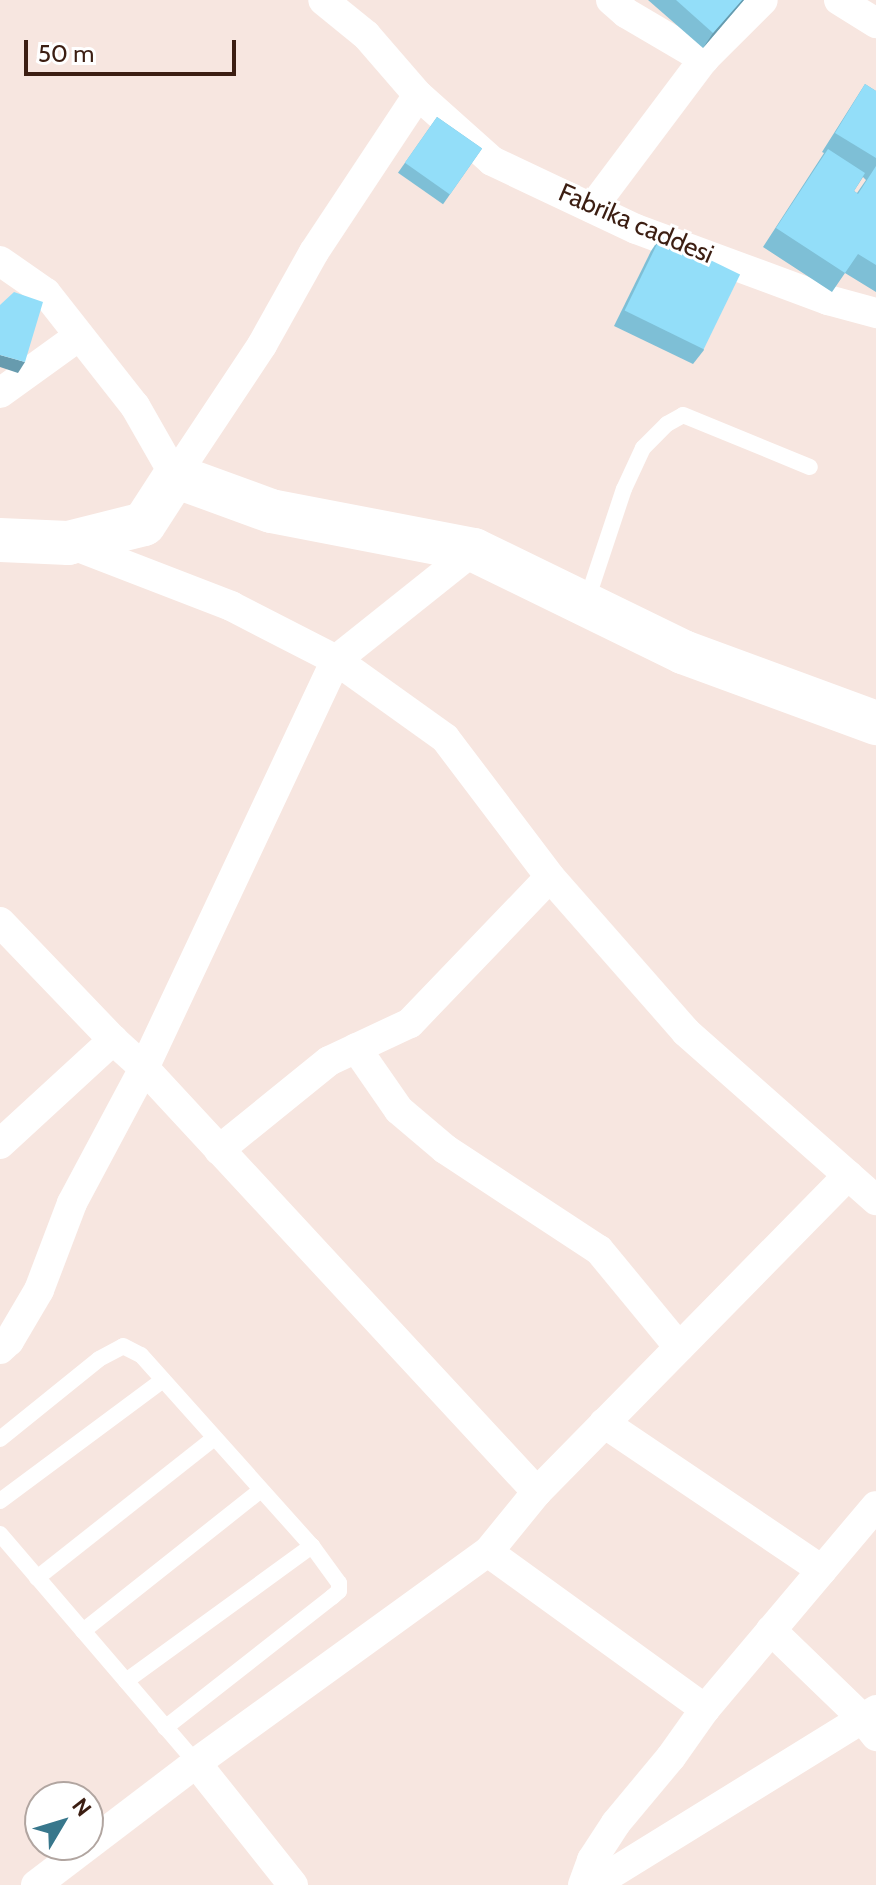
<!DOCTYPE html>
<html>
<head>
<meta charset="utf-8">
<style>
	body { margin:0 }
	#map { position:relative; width:876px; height:1885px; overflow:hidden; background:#f7e6e0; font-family:Cabin,sans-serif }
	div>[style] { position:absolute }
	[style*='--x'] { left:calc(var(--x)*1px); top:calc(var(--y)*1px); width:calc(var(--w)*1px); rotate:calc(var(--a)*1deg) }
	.lane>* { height:16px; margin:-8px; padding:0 8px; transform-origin:8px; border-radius:8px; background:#fff }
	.street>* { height:30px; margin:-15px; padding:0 15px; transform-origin:15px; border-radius:15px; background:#fff }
	.secondary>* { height:44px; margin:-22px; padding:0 22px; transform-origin:22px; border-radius:22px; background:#fff }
	.wall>* { inset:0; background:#7ebfd6; transform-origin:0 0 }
	.shaded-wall>* { inset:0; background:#679bae }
	.building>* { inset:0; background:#93def9; transform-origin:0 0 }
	span { translate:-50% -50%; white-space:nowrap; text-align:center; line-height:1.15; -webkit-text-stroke:6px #fff; paint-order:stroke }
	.street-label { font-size:26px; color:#3c1e12 }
	.north { position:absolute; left:24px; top:1781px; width:80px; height:80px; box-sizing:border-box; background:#fff; border:2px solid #b1a5a0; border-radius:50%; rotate:52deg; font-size:22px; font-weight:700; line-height:32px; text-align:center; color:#3c1e12 }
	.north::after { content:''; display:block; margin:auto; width:28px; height:36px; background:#38778c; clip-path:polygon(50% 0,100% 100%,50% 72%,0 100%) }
	.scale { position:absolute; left:24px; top:40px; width:212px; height:36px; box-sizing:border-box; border:4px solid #3c1e12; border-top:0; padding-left:10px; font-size:24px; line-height:28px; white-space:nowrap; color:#3c1e12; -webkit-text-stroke:6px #fff; paint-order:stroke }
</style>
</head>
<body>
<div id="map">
	<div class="lane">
		<div style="--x:586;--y:603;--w:120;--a:-71.6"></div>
		<div style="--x:624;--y:489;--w:45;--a:-65.1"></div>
		<div style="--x:643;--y:448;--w:34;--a:-45"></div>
		<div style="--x:667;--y:424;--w:18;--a:-29"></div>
		<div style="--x:683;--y:415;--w:137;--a:22.3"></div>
		<div style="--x:0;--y:1439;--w:127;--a:-38.9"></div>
		<div style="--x:99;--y:1359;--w:27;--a:-28"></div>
		<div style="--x:123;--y:1346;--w:20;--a:27"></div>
		<div style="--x:141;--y:1355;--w:256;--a:48.2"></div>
		<div style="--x:312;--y:1546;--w:46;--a:53.9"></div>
		<div style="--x:339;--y:1583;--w:8;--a:90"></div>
		<div style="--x:339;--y:1591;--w:9;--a:139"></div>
		<div style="--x:332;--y:1597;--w:212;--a:141.9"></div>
		<div style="--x:0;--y:1501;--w:203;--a:-36.6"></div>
		<div style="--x:0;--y:1534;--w:301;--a:49.4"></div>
		<div style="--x:37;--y:1578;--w:226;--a:-38.3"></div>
		<div style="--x:83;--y:1631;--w:227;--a:-38.4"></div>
		<div style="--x:126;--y:1681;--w:230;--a:-36"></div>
	</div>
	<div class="street">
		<div style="--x:611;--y:0;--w:20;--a:41"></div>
		<div style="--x:626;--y:13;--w:91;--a:30.5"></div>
		<div style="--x:704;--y:59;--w:83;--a:-45"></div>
		<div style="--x:839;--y:0;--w:44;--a:31.9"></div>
		<div style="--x:418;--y:95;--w:99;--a:41.7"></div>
		<div style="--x:492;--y:161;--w:159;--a:25.3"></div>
		<div style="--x:636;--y:229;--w:205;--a:20.3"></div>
		<div style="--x:828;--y:300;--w:50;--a:15.2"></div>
		<div style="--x:592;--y:208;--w:186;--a:-53.1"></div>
		<div style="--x:0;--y:261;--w:56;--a:34.8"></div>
		<div style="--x:46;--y:293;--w:144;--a:51.8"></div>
		<div style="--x:135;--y:406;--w:81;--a:60.3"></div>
		<div style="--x:175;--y:476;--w:157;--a:-56.4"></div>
		<div style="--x:262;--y:345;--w:107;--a:-60.8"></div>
		<div style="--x:314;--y:252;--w:188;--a:-56.5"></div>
		<div style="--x:418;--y:95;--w:79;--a:-130.9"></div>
		<div style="--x:366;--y:35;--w:55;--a:-140.9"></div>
		<div style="--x:0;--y:393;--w:97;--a:-35.8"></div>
		<div style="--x:68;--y:543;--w:175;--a:21.1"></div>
		<div style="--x:231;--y:606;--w:118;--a:27.2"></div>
		<div style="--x:336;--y:660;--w:134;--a:35.6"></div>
		<div style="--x:445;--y:738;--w:174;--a:52.9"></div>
		<div style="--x:550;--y:877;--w:206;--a:48.7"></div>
		<div style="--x:686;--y:1032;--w:254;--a:41.5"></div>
		<div style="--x:0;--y:922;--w:163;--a:46.2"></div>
		<div style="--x:356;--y:1048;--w:75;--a:55.3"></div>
		<div style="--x:399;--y:1110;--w:60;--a:40.3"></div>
		<div style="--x:445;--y:1149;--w:184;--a:33.3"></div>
		<div style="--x:599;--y:1250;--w:126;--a:50.5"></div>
		<div style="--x:0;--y:1144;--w:154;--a:-42.6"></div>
		<div style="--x:113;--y:1040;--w:42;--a:42.1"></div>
		<div style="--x:144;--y:1068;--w:451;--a:-64.8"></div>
		<div style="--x:336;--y:660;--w:176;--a:-38.6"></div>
		<div style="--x:219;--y:1150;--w:141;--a:-39"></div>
		<div style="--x:329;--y:1061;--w:89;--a:-25.1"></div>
		<div style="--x:410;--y:1023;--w:202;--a:-46.2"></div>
		<div style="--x:0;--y:1349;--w:12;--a:-42"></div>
		<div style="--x:9;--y:1341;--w:59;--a:-59.5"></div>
		<div style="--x:39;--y:1290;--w:93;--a:-69.2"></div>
		<div style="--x:72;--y:1203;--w:153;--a:-61.9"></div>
		<div style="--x:144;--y:1068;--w:578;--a:47.17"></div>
		<div style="--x:604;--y:1423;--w:263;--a:34"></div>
		<div style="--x:488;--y:1552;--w:268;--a:35.9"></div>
		<div style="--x:771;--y:1630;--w:127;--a:44"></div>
		<div style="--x:862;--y:1718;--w:23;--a:52"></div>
		<div style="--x:196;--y:1763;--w:156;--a:51.5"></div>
		<div style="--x:36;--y:1885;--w:201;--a:-37.3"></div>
		<div style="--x:196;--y:1763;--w:360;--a:-35.9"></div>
		<div style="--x:488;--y:1552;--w:77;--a:-50.8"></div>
		<div style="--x:537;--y:1492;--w:444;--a:-45.5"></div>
		<div style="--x:583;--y:1885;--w:27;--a:-70"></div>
		<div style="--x:592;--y:1860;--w:44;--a:-57"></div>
		<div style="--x:616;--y:1823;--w:86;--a:-50.2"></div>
		<div style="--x:671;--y:1757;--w:59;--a:-54.7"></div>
		<div style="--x:705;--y:1709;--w:265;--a:-49.9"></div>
		<div style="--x:593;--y:1885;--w:333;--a:-31.7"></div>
	</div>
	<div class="secondary">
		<div style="--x:0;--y:540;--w:68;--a:2.5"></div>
		<div style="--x:68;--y:543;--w:78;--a:-14"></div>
		<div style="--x:144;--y:524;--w:57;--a:-57.1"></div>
		<div style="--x:175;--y:476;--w:102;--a:20"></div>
		<div style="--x:271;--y:511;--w:207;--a:10.9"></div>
		<div style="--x:474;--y:550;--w:233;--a:26"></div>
		<div style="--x:683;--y:652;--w:206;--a:20.2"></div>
	</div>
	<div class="wall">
		<div style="clip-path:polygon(648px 0,744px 0,703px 48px)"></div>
		<div style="clip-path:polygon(evenodd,865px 84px,876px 91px,876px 292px,845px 273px,832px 292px,763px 247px,824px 153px,822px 152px,865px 84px,863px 177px,866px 180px,857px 193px,854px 191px,863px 177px)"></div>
		<div style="left:437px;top:117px;width:55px;height:68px;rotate:35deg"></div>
		<div style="clip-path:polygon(661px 236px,704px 350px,693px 364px,614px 326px,651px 251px)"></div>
	</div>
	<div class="shaded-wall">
		<div style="clip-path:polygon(742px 0,744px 0,703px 48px,713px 33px)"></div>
		<div style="clip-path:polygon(0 355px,25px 362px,18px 373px,0 367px)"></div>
	</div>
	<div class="building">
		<div style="clip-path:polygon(676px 0,742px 0,713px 33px)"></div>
		<div style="clip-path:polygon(865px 84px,876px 91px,876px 158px,835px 133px)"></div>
		<div style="left:437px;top:117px;width:55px;height:56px;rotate:35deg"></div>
		<div style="clip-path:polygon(828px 149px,865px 173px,854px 191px,858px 194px,876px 166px,876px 265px,858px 254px,845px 273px,776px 228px)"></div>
		<div style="left:661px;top:236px;width:88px;height:83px;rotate:26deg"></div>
		<div style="clip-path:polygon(14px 292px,43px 302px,25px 362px,0 355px,0 305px)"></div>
	</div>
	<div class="street-label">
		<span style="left:636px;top:224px;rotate:23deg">Fabrika caddesi</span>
	</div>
	<div class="north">N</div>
	<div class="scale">50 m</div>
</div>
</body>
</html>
